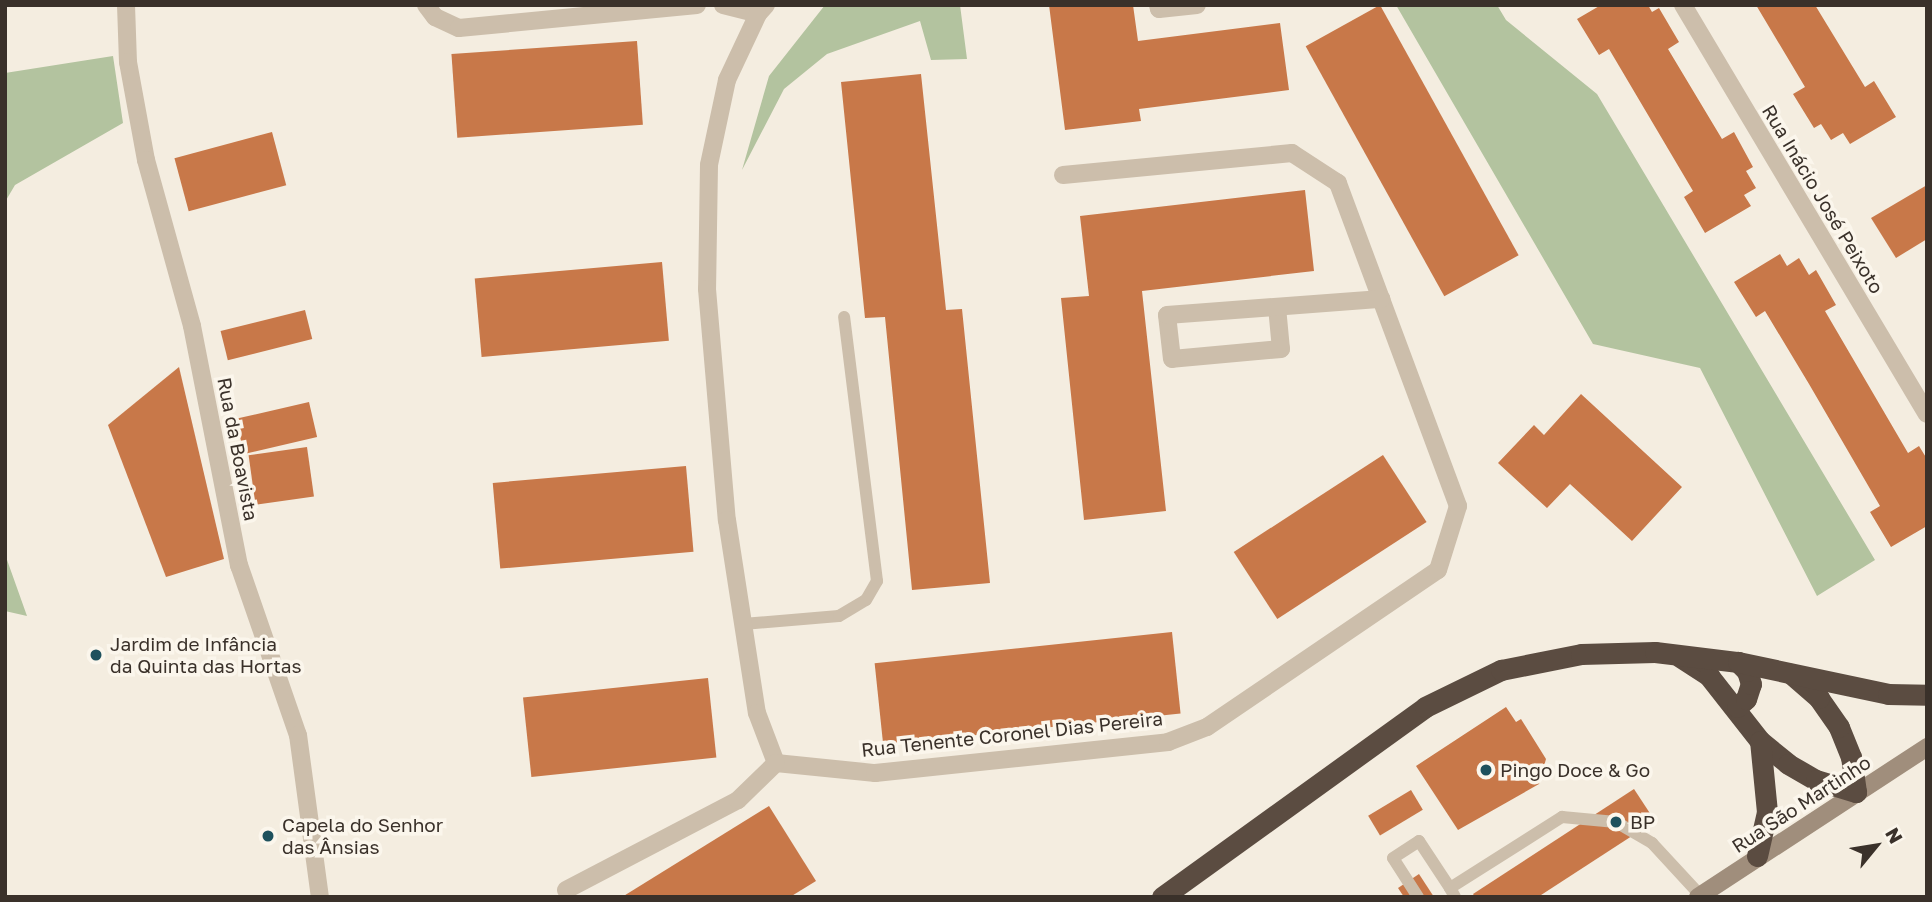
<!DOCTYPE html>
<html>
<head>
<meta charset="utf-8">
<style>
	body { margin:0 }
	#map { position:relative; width:1932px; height:902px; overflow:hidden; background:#f4ede0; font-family:"Golos Text",sans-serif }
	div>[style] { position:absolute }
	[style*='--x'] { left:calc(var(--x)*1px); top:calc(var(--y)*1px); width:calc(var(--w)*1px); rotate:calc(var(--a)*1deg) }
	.green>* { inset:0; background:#b3c39f }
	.building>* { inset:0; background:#c87849; transform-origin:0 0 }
	.lane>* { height:12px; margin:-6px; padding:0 6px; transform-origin:6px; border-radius:6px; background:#ccbeab }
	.street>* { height:18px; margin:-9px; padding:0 9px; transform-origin:9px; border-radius:9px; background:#ccbeab }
	.secondary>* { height:18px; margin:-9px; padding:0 9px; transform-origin:9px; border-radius:9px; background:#a08e7c }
	.highway>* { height:21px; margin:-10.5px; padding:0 10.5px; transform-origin:10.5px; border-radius:10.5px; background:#5b4c41 }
	.dots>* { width:19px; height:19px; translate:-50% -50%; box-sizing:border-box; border:4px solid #fbf6ec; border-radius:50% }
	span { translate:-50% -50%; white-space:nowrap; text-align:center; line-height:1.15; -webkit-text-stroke:7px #fbf6ec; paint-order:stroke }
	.street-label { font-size:19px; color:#3a312a }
	.poi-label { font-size:19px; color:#3a312a }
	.left { translate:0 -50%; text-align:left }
	.frame { position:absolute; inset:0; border:7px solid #3a312a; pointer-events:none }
	.north { position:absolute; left:1841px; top:811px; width:70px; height:70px; -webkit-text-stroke:5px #fbf6ec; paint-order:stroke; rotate:60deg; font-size:19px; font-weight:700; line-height:28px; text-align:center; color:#3a312a }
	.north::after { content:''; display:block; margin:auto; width:24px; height:32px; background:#3a312a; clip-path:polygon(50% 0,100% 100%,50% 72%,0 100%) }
</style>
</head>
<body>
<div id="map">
	<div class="green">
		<div style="clip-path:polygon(825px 5px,960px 5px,967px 59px,931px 60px,920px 21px,827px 54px,784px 89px,742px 170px,769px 76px)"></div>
		<div style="clip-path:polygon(1396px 5px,1497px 5px,1506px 20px,1597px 94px,1875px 560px,1817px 596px,1700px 368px,1593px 344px)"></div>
		<div style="clip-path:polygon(113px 56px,123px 123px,15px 185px,5px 202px,5px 73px)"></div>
		<div style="clip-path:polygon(5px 552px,6px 557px,27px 616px,5px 611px)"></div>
	</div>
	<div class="building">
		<div style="clip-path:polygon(1049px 5px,1133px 5px,1138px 41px,1280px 23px,1289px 90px,1139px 109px,1141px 121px,1065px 130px)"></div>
		<div style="left:1380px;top:5px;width:286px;height:85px;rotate:61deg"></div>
		<div style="clip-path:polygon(1601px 5px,1648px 5px,1652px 12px,1659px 8px,1679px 42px,1668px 49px,1722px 139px,1734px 132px,1753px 167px,1746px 171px,1756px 188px,1744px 195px,1751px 206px,1705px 233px,1684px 197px,1693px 191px,1609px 49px,1599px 55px,1577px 19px)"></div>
		<div style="clip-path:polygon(1756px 5px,1815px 5px,1865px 87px,1874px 81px,1896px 117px,1850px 144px,1843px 133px,1831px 140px,1821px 124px,1814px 128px,1793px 94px,1805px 87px)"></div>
		<div style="left:637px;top:41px;width:84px;height:186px;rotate:86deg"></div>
		<div style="clip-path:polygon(921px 74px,946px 310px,962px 309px,990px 583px,912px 590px,885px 317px,865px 318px,841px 82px)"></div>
		<div style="left:272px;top:132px;width:55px;height:101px;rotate:75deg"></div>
		<div style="clip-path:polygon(1927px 185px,1927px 239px,1896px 258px,1871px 218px)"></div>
		<div style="clip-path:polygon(1305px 190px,1314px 271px,1142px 291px,1166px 511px,1084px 520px,1061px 298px,1089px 296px,1080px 216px)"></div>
		<div style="clip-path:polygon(1780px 254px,1787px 266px,1799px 258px,1809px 275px,1816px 270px,1836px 305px,1825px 311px,1908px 453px,1919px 446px,1927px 459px,1927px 526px,1891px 547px,1870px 512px,1880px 506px,1809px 384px,1765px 311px,1756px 317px,1734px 282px)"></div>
		<div style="left:662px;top:262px;width:79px;height:188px;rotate:85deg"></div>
		<div style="left:305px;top:310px;width:30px;height:87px;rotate:76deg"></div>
		<div style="clip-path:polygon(179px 367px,224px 559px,166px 577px,108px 425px)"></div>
		<div style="clip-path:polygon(1581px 394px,1682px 487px,1632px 541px,1570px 484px,1547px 508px,1498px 463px,1534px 425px,1544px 435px)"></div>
		<div style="left:309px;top:402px;width:36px;height:75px;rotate:77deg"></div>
		<div style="left:307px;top:447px;width:50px;height:59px;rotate:82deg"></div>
		<div style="left:1383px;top:455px;width:80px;height:178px;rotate:57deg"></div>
		<div style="left:686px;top:466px;width:86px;height:194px;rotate:85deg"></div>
		<div style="left:1172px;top:632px;width:82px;height:299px;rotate:84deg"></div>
		<div style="left:708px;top:678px;width:80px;height:186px;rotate:84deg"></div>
		<div style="clip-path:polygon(1506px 707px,1516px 722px,1521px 719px,1546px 759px,1539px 784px,1458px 830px,1416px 766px)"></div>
		<div style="clip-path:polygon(1634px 789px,1655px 821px,1538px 897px,1475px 897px,1473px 894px)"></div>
		<div style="left:1411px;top:790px;width:23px;height:50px;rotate:59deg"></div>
		<div style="clip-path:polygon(769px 806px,816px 881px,790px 897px,622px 897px)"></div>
		<div style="clip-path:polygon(1419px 874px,1434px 897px,1404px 897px,1398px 888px)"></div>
	</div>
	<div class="lane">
		<div style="--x:743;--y:624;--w:96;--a:-4.8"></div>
		<div style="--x:839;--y:616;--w:31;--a:-31"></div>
		<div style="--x:866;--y:600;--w:22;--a:-60"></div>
		<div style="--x:877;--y:581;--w:266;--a:-97.1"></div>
		<div style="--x:1418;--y:897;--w:46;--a:-122.7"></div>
		<div style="--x:1393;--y:858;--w:31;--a:-33"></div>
		<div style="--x:1419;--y:841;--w:56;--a:56.6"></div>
		<div style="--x:1455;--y:897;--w:10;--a:-119"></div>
		<div style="--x:1450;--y:888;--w:133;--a:-32.4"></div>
		<div style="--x:1562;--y:817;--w:54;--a:5.3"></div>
		<div style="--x:1616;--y:822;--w:42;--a:30.3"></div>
		<div style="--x:1652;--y:843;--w:71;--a:47.3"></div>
	</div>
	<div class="street">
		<div style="--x:126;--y:5;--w:57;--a:88"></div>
		<div style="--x:128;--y:62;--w:100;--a:79.6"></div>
		<div style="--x:146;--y:160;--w:172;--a:74.5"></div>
		<div style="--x:192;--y:326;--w:244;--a:78.9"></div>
		<div style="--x:239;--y:565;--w:180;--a:70.9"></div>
		<div style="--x:298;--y:735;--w:163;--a:82.3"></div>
		<div style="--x:426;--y:5;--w:15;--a:53"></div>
		<div style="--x:435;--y:17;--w:26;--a:25"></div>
		<div style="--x:459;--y:28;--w:239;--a:-5.5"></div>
		<div style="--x:723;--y:5;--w:36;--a:14"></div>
		<div style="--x:766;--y:5;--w:12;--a:132"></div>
		<div style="--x:758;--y:14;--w:73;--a:115.2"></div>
		<div style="--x:727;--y:80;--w:87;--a:102"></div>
		<div style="--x:709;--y:165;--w:124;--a:90.9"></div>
		<div style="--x:707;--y:289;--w:232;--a:85.1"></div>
		<div style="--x:727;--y:520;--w:195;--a:81.2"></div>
		<div style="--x:757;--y:713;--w:53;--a:69.2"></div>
		<div style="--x:776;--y:763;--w:100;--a:5.8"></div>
		<div style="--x:875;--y:773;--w:295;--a:-6"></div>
		<div style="--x:1168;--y:742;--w:42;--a:-21"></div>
		<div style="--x:1207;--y:727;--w:279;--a:-34.2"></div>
		<div style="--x:1438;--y:570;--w:67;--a:-72.6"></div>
		<div style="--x:1458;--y:506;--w:345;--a:-110.4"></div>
		<div style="--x:1338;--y:183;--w:55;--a:-146.9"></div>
		<div style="--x:1292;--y:153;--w:230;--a:174.5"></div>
		<div style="--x:1158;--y:5;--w:4;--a:76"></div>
		<div style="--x:1159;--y:9;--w:38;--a:-6"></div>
		<div style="--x:1683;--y:5;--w:476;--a:59.2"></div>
		<div style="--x:1277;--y:307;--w:42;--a:84.6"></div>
		<div style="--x:1281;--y:349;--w:109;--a:174.8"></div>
		<div style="--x:1172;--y:359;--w:44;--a:-96.5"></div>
		<div style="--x:1167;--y:315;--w:215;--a:-4.3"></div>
		<div style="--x:566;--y:890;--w:194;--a:-27.6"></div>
		<div style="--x:738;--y:800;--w:53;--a:-44.2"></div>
	</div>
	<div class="secondary">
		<div style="--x:1698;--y:897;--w:274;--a:-33.2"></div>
	</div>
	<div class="highway">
		<div style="--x:1680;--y:657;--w:35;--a:33"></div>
		<div style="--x:1709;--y:676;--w:83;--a:51.9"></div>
		<div style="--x:1760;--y:741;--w:36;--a:39"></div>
		<div style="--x:1788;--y:764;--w:32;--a:30"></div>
		<div style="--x:1816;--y:780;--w:42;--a:16.7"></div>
		<div style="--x:1856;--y:792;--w:35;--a:-98"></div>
		<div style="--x:1851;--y:757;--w:32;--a:-112"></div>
		<div style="--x:1839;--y:727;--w:35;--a:-125"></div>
		<div style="--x:1819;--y:698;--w:37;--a:-139"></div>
		<div style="--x:1737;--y:707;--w:12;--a:-42"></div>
		<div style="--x:1746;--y:699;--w:16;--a:-72"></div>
		<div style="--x:1751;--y:684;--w:14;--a:-107"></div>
		<div style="--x:1747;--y:671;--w:13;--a:-135"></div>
		<div style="--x:1757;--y:856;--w:45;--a:-77.2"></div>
		<div style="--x:1767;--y:812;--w:71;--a:-95.6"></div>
		<div style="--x:1162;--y:897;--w:324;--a:-35.8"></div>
		<div style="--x:1425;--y:707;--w:85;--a:-26"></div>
		<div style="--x:1501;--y:670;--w:82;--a:-11.3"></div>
		<div style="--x:1581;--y:654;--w:74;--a:-1.5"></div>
		<div style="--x:1655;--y:652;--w:84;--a:6.9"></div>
		<div style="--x:1738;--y:662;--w:153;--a:12"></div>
		<div style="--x:1888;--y:694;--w:39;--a:1"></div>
	</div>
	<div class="dots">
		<div style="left:96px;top:655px;background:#1e515d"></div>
		<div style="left:1486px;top:770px;background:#1e515d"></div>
		<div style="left:1616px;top:822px;background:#1e515d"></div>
		<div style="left:268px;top:836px;background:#1e515d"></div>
	</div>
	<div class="street-label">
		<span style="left:1823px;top:199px;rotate:59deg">Rua Inácio José Peixoto</span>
		<span style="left:238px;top:449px;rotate:79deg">Rua da Boavista</span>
		<span style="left:1012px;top:734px;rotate:-6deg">Rua Tenente Coronel Dias Pereira</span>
		<span style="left:1801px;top:804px;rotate:-33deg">Rua São Martinho</span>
	</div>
	<div class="poi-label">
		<span class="left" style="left:110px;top:655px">Jardim de Infância<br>da Quinta das Hortas</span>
		<span class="left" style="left:1500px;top:770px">Pingo Doce &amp; Go</span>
		<span class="left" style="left:1630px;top:822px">BP</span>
		<span class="left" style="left:282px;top:836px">Capela do Senhor<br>das Ânsias</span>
	</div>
	<div class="frame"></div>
	<div class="north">N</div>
</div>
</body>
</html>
